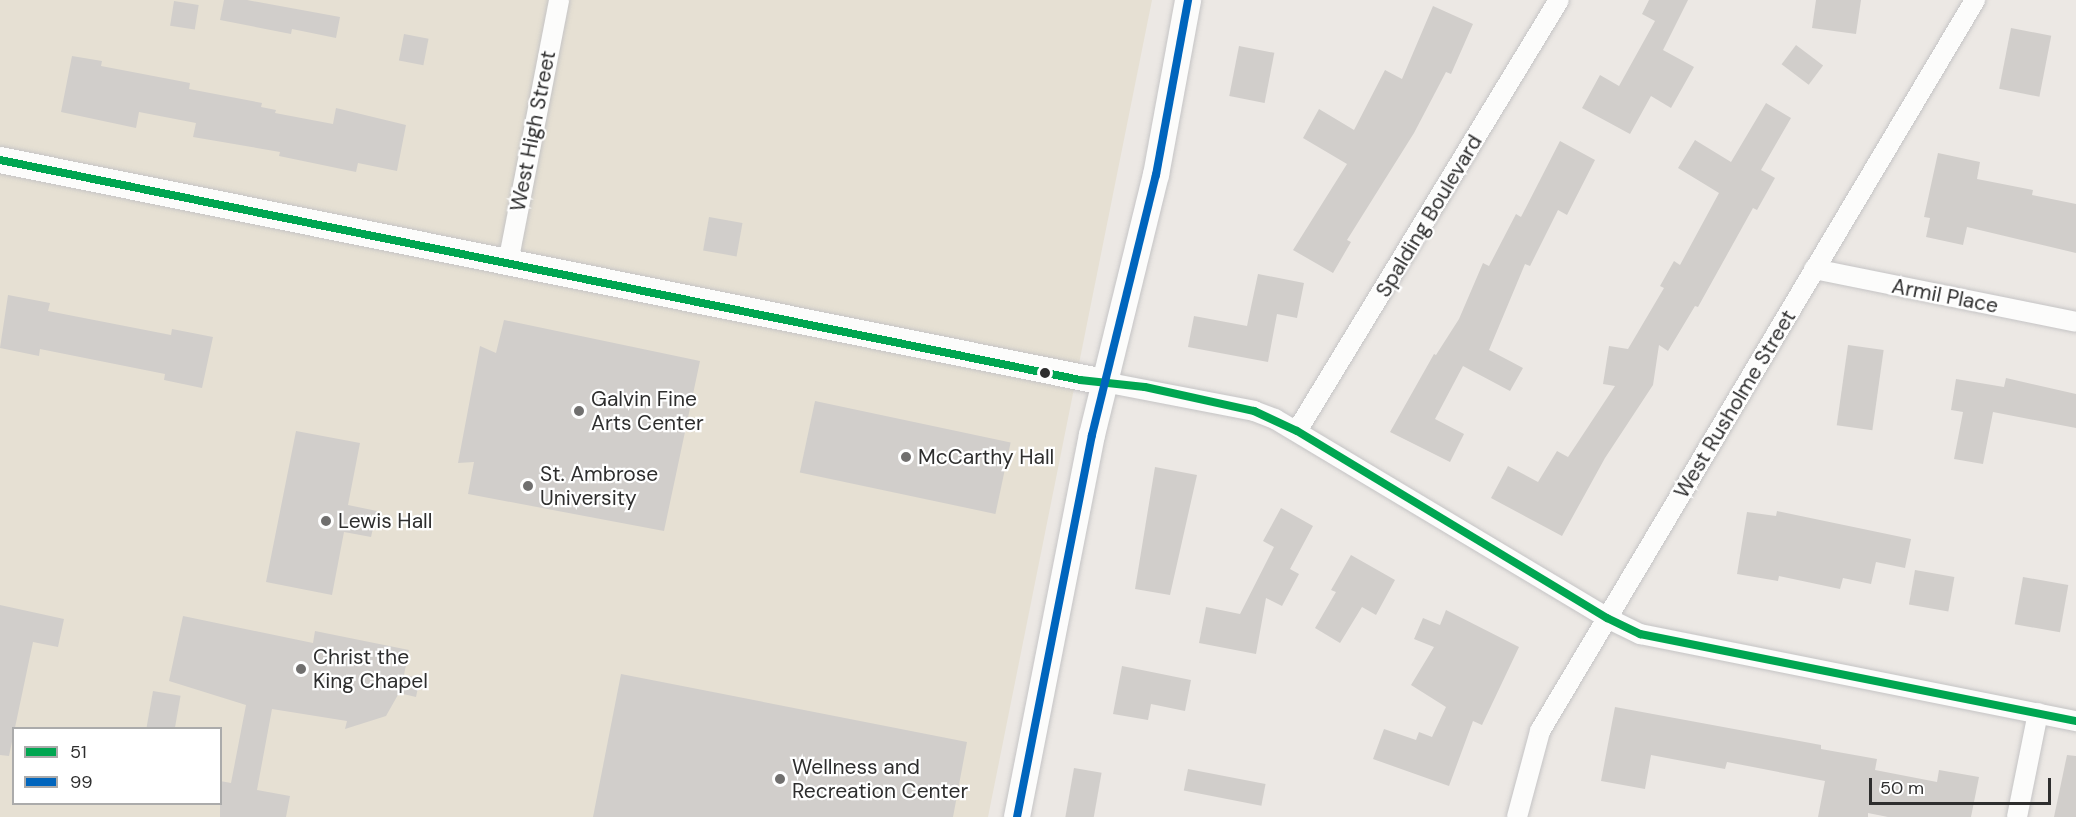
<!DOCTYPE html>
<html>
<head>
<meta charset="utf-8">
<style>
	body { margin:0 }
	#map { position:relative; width:2076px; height:817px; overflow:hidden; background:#ece8e4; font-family:"DM Sans",sans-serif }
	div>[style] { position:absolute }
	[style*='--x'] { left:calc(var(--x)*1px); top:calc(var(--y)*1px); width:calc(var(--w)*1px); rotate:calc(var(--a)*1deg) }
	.education>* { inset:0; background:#e6e0d3 }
	.building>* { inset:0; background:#d1cecb; transform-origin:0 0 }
	.roads { filter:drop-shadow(0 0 2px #c5c4c5) drop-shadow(0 0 2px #c5c4c5) }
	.minor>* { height:20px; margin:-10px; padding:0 10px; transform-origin:10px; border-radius:10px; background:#fcfcfb }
	.tertiary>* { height:26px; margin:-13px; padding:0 13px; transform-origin:13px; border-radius:13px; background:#fcfcfb }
	.bus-1>* { height:8px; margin:-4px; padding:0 4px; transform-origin:4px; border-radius:4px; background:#00a651 }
	.bus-2>* { height:8px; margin:-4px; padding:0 4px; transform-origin:4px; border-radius:4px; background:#0065bd }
	.dots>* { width:16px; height:16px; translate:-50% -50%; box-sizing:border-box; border:3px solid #fff; border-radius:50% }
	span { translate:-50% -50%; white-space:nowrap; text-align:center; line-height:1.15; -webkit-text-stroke:4.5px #fff; paint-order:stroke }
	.street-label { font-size:21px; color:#2e2e2e }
	.poi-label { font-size:21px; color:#2e2e2e }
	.left { translate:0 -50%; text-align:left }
	.legend { position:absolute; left:12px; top:727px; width:210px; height:78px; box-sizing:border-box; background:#fff; border:2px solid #ababab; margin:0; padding:8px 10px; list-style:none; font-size:18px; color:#2e2e2e }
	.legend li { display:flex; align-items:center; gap:12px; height:30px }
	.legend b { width:30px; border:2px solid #ababab }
	.scale { position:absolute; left:1869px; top:778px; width:182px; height:27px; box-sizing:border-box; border:3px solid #2e2e2e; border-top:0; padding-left:8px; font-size:18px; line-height:21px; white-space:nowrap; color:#2e2e2e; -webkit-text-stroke:4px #fff; paint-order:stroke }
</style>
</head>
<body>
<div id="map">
	<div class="education">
		<div style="clip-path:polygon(evenodd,0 0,1152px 0,988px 817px,0 817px,0 0,14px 728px,220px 728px,220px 804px,14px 804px,14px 728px)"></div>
	</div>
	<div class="building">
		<div style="clip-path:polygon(224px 0,247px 0,340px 17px,336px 38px,292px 29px,291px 34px,220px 20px)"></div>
		<div style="clip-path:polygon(1649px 0,1688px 0,1663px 50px,1694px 67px,1671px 108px,1651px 96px,1630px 134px,1582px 108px,1600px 75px,1619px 86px,1655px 21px,1642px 14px)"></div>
		<div style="clip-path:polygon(1816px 0,1861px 0,1856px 34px,1812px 28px)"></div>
		<div style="left:174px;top:1px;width:25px;height:25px;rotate:9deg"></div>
		<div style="clip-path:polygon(1433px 6px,1473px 24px,1451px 74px,1446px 72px,1414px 133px,1347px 240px,1351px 242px,1333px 273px,1293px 250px,1347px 164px,1303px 138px,1319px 109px,1354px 130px,1385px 70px,1402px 79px)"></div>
		<div style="left:2011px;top:28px;width:41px;height:62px;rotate:11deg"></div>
		<div style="left:404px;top:34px;width:25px;height:27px;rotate:11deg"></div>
		<div style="left:1796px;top:45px;width:34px;height:24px;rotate:37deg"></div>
		<div style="left:1239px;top:46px;width:36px;height:51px;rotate:11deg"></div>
		<div style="clip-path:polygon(72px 56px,102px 61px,101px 66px,190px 83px,189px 89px,262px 103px,261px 107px,276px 110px,275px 113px,333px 124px,336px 108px,406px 125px,397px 171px,358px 163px,356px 172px,279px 156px,280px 152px,193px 137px,196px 123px,139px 112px,136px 128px,61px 112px)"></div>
		<div style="clip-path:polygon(1766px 103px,1791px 118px,1761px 170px,1775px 178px,1757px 210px,1753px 208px,1698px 307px,1695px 306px,1668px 351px,1659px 345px,1653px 385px,1605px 458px,1562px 536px,1491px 498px,1508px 466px,1538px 482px,1557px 451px,1568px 457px,1578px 442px,1615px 386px,1603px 384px,1609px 346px,1628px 349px,1664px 288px,1660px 286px,1674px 261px,1680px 265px,1719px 193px,1678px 168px,1695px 140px,1731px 162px)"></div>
		<div style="clip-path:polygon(1560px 141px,1595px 160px,1567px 215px,1558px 210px,1530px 266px,1525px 264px,1489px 350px,1523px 368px,1510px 391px,1463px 366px,1435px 419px,1464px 434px,1450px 462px,1390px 432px,1434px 354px,1436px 355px,1459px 319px,1483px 263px,1489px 266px,1516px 214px,1521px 217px)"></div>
		<div style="clip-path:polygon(1938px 153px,1980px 162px,1977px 179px,2033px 190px,2032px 195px,2076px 204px,2076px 253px,1967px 227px,1963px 245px,1926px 237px,1930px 218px,1924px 217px)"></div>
		<div style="left:709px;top:217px;width:34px;height:34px;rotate:10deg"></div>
		<div style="clip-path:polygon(1258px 274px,1304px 283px,1297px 318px,1277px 314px,1268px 362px,1188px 347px,1194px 316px,1247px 326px)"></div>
		<div style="clip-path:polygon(8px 295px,50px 303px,48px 311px,171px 335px,172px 329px,213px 337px,202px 388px,164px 380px,165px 374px,40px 349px,39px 356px,0 348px)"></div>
		<div style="clip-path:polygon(504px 320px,700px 361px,664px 531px,468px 494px,474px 462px,458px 463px,480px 346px,496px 353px)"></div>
		<div style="left:1848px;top:345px;width:36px;height:81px;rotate:8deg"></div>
		<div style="clip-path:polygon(2006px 378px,2076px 394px,2076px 428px,1993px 412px,1983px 464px,1954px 459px,1963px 412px,1951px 410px,1956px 379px,2004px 387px)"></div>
		<div style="left:815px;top:401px;width:200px;height:73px;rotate:12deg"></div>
		<div style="clip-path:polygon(296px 431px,360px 443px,348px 505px,377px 511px,371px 537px,344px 532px,332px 595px,266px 582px)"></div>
		<div style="clip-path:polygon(1155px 467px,1197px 475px,1170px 595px,1135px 589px)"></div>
		<div style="clip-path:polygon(1281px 508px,1313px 526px,1290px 569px,1299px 574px,1282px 606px,1266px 598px,1256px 654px,1199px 643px,1206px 607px,1240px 614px,1274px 547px,1263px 541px)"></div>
		<div style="clip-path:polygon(1777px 511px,1911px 539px,1905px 568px,1876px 562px,1871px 584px,1843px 578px,1840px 589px,1779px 576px,1778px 581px,1737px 574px,1747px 512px,1776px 516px)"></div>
		<div style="clip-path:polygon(1351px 555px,1395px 580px,1376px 615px,1362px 607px,1340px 643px,1315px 628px,1336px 592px,1331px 590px)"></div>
		<div style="left:1915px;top:570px;width:40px;height:35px;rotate:10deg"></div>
		<div style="left:2023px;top:577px;width:46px;height:48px;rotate:10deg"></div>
		<div style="clip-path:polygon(0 605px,64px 619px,58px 647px,33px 642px,9px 756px,0 755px)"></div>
		<div style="clip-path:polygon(1446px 610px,1519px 647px,1482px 725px,1473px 721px,1449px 786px,1373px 759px,1384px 729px,1416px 740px,1419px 732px,1432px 737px,1446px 707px,1411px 685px,1434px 647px,1414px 639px,1423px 618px,1440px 625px)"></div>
		<div style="clip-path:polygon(183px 616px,313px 643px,315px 631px,409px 650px,404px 675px,420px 678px,416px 697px,399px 693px,386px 716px,345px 729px,347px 721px,272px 709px,257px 790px,290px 796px,286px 817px,220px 817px,220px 781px,231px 783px,246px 705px,169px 681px)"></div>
		<div style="clip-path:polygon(1122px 666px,1191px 680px,1185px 711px,1151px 704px,1148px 720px,1113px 714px)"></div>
		<div style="clip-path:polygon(621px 674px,967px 742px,953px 817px,593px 817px)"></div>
		<div style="left:153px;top:691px;width:28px;height:39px;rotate:10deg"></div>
		<div style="clip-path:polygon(1615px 707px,1821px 745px,1821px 749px,1877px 759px,1875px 770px,1937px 782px,1939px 770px,1979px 777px,1971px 817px,1888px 817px,1868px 813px,1868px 817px,1818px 817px,1825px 781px,1727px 762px,1725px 769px,1651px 755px,1645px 789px,1601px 781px)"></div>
		<div style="clip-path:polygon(2067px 755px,2076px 756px,2076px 817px,2054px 817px)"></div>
		<div style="left:1074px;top:768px;width:28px;height:50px;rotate:10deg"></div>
		<div style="left:1188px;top:769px;width:79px;height:22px;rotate:11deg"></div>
	</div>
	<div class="roads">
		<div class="minor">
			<div style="--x:508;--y:263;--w:268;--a:-79"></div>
			<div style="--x:1814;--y:269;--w:267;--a:11.4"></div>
			<div style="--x:1104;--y:382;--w:153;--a:10.9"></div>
			<div style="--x:1254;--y:411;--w:22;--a:21"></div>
			<div style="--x:1275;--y:419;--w:387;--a:30.9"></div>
			<div style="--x:1607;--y:618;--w:37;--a:26"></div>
			<div style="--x:1640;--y:634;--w:445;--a:11.3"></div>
			<div style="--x:1297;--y:431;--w:504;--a:-58.71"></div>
			<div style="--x:1517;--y:817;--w:89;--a:-75"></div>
			<div style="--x:1540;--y:731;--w:851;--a:-59.24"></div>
			<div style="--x:2017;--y:817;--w:106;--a:-78.6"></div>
		</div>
		<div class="tertiary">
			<div style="--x:0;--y:160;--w:1126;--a:11.37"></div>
			<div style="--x:1017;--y:817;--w:389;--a:-78.9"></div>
			<div style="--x:1092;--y:435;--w:268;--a:-76.2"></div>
			<div style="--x:1156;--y:175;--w:178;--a:-79.6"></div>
		</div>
	</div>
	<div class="bus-1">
		<div style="--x:0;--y:160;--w:1102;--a:11.51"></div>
		<div style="--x:1080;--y:380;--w:65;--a:6.1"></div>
		<div style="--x:1145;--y:387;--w:112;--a:12.4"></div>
		<div style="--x:1254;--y:411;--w:47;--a:24.9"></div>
		<div style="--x:1297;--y:431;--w:362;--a:31.1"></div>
		<div style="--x:1607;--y:618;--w:37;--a:26"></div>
		<div style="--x:1640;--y:634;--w:445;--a:11.3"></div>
	</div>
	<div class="bus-2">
		<div style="--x:1017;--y:817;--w:389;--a:-78.9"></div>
		<div style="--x:1092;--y:435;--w:268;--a:-76.2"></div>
		<div style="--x:1156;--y:175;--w:178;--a:-79.6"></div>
	</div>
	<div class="dots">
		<div style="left:1045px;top:373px;background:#2e2e2e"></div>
		<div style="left:579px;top:411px;background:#706f6e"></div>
		<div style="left:906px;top:457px;background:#706f6e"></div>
		<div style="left:528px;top:486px;background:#706f6e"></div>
		<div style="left:326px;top:521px;background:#706f6e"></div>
		<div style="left:301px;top:669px;background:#706f6e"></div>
		<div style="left:780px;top:779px;background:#706f6e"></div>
	</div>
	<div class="street-label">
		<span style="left:533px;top:131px;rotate:-79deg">West High Street</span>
		<span style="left:1429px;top:216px;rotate:-59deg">Spalding Boulevard</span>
		<span style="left:1945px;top:296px;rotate:11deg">Armil Place</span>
		<span style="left:1735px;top:404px;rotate:-59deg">West Rusholme Street</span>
	</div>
	<div class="poi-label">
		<span class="left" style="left:591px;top:411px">Galvin Fine<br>Arts Center</span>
		<span class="left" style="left:918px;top:457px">McCarthy Hall</span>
		<span class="left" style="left:540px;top:486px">St. Ambrose<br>University</span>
		<span class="left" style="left:338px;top:521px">Lewis Hall</span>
		<span class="left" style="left:313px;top:669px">Christ the<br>King Chapel</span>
		<span class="left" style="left:792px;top:779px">Wellness and<br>Recreation Center</span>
	</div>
	<ul class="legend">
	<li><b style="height:8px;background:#00a651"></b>51</li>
	<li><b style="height:8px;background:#0065bd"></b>99</li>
	</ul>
	<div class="scale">50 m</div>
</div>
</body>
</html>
